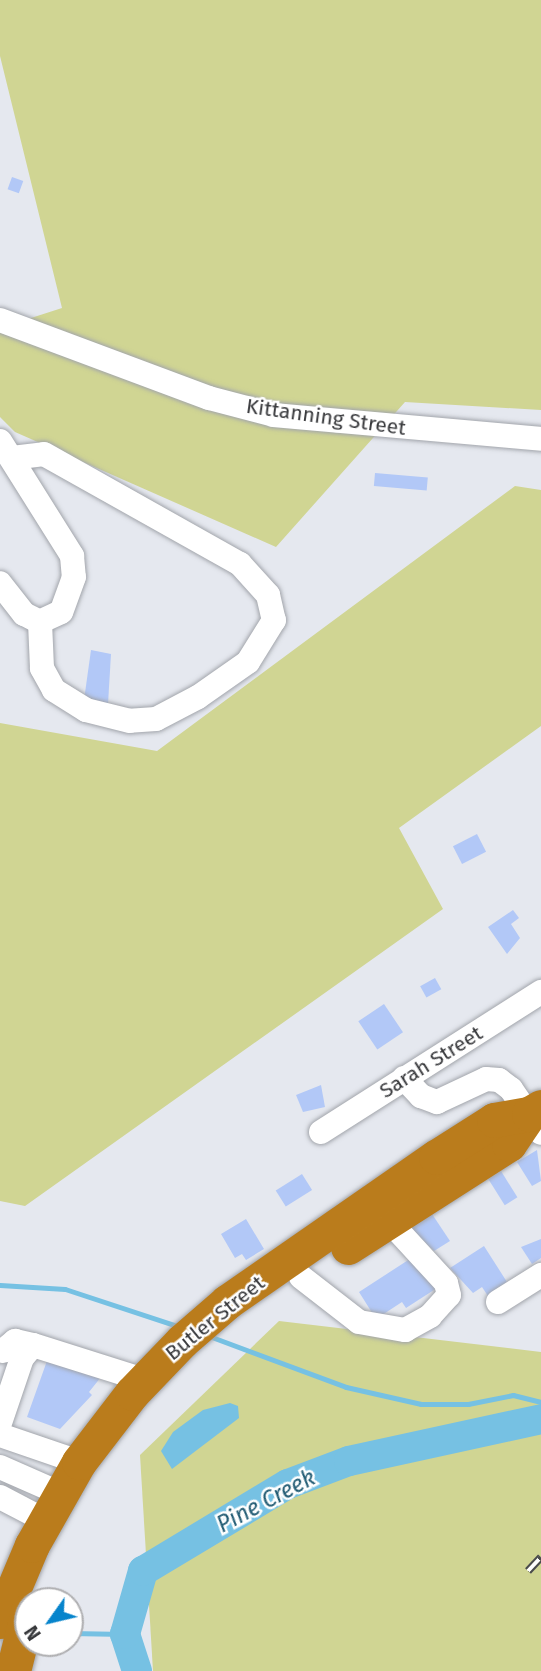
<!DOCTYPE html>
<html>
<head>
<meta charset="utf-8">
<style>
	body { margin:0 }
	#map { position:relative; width:541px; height:1671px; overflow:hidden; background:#e5e8ef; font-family:"Fira Sans",sans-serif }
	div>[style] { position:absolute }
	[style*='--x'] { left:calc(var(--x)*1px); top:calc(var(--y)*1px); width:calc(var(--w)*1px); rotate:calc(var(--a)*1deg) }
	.green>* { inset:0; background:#d0d593 }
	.water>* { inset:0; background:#76c1e3 }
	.stream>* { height:5px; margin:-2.5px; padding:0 2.5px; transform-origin:2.5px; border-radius:2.5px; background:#76c1e3 }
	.river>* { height:30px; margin:-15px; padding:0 15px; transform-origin:15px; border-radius:15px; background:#76c1e3 }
	.building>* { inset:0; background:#b2c8f7; transform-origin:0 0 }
	.roads { filter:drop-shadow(0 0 2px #a2a5ab) drop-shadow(0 0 2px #a2a5ab) }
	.minor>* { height:24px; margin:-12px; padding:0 12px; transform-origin:12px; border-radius:12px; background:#fff }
	.highway>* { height:35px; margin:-17.5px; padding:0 17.5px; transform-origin:17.5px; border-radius:17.5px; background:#ba7c1c }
	.rail>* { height:8px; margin-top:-4px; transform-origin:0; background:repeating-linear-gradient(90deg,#fff 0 16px,#494a4d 0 32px); box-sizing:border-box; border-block:2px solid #494a4d }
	span { translate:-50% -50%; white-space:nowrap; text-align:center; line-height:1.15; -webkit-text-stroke:5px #fff; paint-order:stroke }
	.street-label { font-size:21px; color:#37383b }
	.water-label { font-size:23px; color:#225c74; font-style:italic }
	.north { position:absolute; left:14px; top:1587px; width:70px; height:70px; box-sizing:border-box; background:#fff; border:2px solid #afafb1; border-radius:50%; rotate:236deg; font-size:19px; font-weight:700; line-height:28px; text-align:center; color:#37383b }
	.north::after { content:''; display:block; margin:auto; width:24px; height:32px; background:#0684cc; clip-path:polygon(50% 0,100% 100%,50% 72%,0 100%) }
</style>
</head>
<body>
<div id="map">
	<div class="green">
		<div style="clip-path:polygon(0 0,541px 0,541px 410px,405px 402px,276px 547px,15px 432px,0 417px,0 328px,62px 308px,0 56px)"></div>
		<div style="clip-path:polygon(515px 486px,541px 490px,541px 726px,399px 828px,443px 909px,25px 1206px,0 1201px,0 723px,157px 751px)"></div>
		<div style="clip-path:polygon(279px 1321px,541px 1352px,541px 1671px,153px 1671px,140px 1455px)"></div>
	</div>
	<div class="water">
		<div style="clip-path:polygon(230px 1403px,238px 1406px,239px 1418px,172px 1469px,161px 1451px,173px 1432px,203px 1410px)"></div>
	</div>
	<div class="stream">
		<div style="--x:0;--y:1285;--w:65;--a:3.5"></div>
		<div style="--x:65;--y:1289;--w:121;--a:18.3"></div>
		<div style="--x:209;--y:1336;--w:146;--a:20.4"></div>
		<div style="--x:346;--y:1387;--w:77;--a:12.8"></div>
		<div style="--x:421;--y:1404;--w:47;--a:0"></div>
		<div style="--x:468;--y:1404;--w:46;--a:-11.3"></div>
		<div style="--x:513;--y:1395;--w:29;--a:14"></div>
		<div style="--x:70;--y:1633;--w:55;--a:1"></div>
	</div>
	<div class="river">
		<div style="--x:137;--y:1671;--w:39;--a:-108"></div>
		<div style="--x:125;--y:1634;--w:66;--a:-74.1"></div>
		<div style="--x:143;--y:1571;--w:169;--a:-31"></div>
		<div style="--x:288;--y:1484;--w:65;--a:-20.7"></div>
		<div style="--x:349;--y:1461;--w:197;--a:-12.3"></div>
	</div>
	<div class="building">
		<div style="left:12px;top:177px;width:12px;height:13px;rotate:20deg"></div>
		<div style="left:375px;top:473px;width:53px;height:13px;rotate:5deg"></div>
		<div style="clip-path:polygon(91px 650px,111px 654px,108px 704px,84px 700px)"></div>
		<div style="left:477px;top:834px;width:20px;height:27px;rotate:63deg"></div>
		<div style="clip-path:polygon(513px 910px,519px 918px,511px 924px,520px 938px,507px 954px,488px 927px)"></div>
		<div style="left:435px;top:978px;width:13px;height:17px;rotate:61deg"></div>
		<div style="left:384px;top:1004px;width:34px;height:31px;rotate:56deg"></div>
		<div style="clip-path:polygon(321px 1085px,325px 1107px,303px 1112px,296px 1095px)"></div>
		<div style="clip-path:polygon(537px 1150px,541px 1181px,532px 1186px,517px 1162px)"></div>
		<div style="left:501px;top:1171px;width:31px;height:15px;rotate:58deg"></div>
		<div style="left:302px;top:1174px;width:19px;height:31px;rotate:58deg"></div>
		<div style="clip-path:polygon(430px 1211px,450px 1241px,434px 1251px,408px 1226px)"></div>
		<div style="clip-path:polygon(246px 1219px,264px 1249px,246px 1260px,242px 1254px,235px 1258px,221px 1234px)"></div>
		<div style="clip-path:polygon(541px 1239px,541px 1258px,532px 1264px,521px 1247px)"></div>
		<div style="clip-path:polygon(484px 1246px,507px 1282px,488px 1296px,482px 1287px,473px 1293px,450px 1268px)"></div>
		<div style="clip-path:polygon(416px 1255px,437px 1288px,406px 1308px,402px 1302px,376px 1319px,359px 1292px)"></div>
		<div style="clip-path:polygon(48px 1358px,101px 1377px,89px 1392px,92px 1395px,60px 1429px,27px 1417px)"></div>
	</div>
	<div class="roads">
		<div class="minor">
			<div style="--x:0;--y:320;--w:223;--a:20.5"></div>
			<div style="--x:209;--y:398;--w:67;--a:14.7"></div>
			<div style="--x:274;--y:415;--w:268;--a:5.1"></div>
			<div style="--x:0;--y:441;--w:136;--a:57.9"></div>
			<div style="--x:72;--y:556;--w:21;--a:85"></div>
			<div style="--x:74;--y:577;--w:37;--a:110"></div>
			<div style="--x:61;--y:612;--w:23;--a:155"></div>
			<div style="--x:40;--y:622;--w:18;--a:-153"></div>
			<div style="--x:24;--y:614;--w:39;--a:-128"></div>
			<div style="--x:12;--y:458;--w:32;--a:-7"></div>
			<div style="--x:44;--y:454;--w:225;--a:29.3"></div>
			<div style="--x:240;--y:564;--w:42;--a:47.9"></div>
			<div style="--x:268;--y:595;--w:26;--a:77"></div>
			<div style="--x:274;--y:620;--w:49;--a:121.8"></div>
			<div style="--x:248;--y:662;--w:61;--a:145"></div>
			<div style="--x:198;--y:697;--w:47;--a:152.4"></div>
			<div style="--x:156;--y:719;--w:26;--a:176"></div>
			<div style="--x:130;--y:721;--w:45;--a:-166"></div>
			<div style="--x:86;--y:710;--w:38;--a:-148"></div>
			<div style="--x:54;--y:690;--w:25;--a:-119"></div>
			<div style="--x:42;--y:668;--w:46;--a:-92.5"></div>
			<div style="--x:404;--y:1078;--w:25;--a:47"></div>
			<div style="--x:421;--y:1096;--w:17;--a:21"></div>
			<div style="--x:437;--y:1102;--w:54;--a:-25.1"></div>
			<div style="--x:486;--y:1079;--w:13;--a:4"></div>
			<div style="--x:499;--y:1080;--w:15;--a:37"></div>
			<div style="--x:511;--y:1089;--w:53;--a:55.7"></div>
			<div style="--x:321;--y:1132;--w:261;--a:-32.5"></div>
			<div style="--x:301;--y:1277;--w:73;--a:37.8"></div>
			<div style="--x:359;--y:1322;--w:47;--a:9.9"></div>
			<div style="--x:405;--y:1330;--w:29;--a:-29"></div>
			<div style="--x:430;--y:1316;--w:28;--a:-48"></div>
			<div style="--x:449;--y:1295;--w:12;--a:-104"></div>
			<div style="--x:446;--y:1283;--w:84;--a:-132.6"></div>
			<div style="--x:498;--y:1302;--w:51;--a:-32.1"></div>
			<div style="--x:3;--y:1351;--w:16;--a:-40"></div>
			<div style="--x:15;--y:1341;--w:18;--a:13"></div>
			<div style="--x:0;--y:1423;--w:69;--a:-71.3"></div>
			<div style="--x:22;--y:1358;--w:17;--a:-50"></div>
			<div style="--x:33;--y:1345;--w:116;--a:17.5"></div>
			<div style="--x:0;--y:1435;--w:83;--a:18.9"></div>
			<div style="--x:0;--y:1467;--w:64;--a:23.8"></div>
			<div style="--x:0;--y:1497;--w:50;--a:27.6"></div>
		</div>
		<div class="highway">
			<div style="--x:348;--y:1247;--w:191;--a:-32.6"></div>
			<div style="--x:509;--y:1144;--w:36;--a:-56"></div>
			<div style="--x:0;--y:1621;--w:82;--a:-67.2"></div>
			<div style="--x:32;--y:1545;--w:95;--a:-60.5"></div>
			<div style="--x:79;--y:1462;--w:87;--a:-52.5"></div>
			<div style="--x:132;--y:1393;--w:72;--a:-46.1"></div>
			<div style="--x:182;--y:1341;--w:60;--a:-40.9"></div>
			<div style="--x:227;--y:1302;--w:254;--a:-34.8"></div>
			<div style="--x:436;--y:1157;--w:69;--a:-32.5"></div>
			<div style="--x:494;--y:1120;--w:36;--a:-10"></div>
			<div style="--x:529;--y:1114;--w:14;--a:-30"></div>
			<div style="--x:13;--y:1671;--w:62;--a:-76"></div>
		</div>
	</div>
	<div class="rail">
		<div style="--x:528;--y:1571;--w:19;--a:-47"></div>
	</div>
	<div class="street-label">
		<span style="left:326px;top:417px;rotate:8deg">Kittanning Street</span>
		<span style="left:431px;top:1062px;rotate:-32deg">Sarah Street</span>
		<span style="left:215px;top:1318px;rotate:-39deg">Butler Street</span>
	</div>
	<div class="water-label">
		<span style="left:266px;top:1501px;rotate:-28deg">Pine Creek</span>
	</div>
	<div class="north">N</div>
</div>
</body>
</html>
